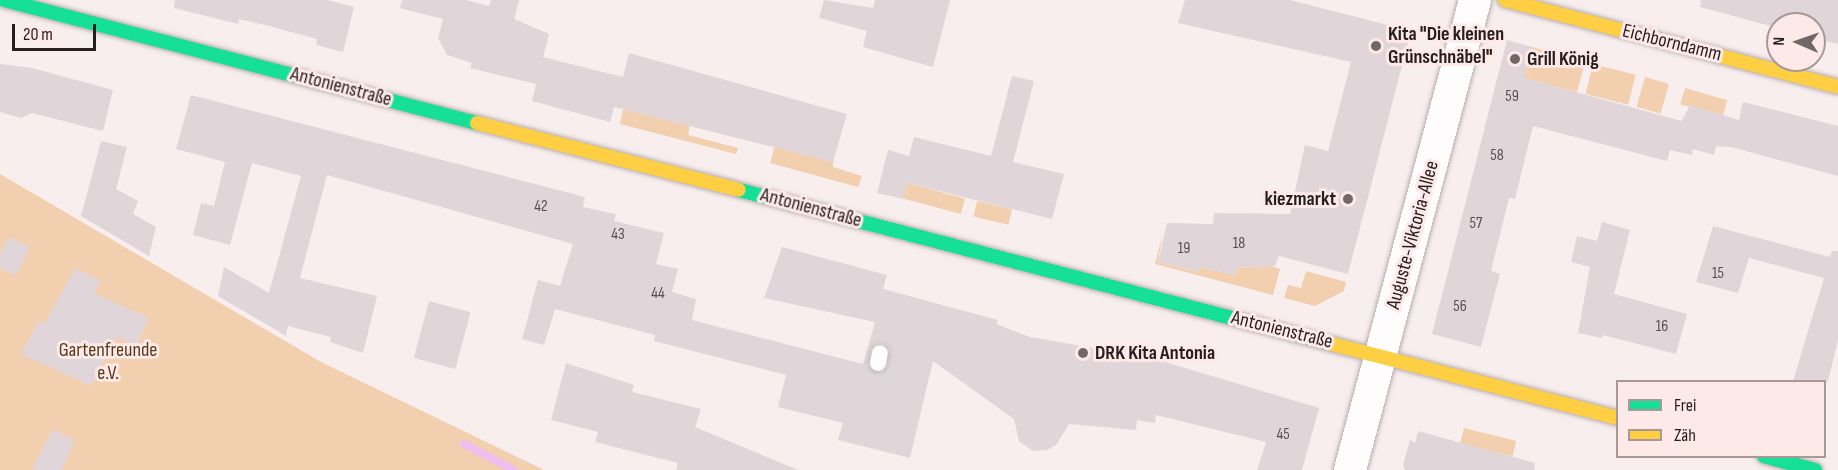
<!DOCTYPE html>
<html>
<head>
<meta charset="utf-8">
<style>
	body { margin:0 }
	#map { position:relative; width:1838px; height:470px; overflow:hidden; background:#f9eeee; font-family:"Sofia Sans Condensed",sans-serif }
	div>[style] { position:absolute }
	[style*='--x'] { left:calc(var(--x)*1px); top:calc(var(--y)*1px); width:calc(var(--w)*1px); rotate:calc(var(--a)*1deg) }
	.green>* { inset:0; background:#f2cfae; transform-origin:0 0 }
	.stream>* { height:8px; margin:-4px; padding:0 4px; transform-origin:4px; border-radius:4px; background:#f1bcee }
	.building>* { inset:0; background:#e0d6d9; transform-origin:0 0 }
	.roads { filter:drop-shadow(0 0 2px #b7aeae) drop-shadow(0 0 2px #b7aeae) }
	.lane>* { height:16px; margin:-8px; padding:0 8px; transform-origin:8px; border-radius:8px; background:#fefcfc }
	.street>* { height:32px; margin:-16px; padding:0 16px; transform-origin:16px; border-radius:16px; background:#fefcfc }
	.fast>* { height:14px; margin:-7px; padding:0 7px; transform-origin:7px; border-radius:7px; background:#16e098 }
	.slow>* { height:14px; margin:-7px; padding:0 7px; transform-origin:7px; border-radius:7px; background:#ffcf43 }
	.dots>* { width:16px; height:16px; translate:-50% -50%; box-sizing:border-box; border:3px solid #fee9e9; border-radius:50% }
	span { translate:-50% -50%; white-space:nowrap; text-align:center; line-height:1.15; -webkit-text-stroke:6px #fee9e9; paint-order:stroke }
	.number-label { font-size:16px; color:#584f50 }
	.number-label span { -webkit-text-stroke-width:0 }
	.poi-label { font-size:20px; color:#271e1e; font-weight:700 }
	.left { translate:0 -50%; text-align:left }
	.right { translate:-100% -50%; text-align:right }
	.street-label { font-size:20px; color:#271e1e }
	.park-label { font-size:20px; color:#573b1a }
	.legend { position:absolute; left:1616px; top:380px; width:210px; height:78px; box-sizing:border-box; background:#fee9e9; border:2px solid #a89898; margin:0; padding:8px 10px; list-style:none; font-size:18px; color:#271e1e }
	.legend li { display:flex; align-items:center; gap:12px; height:30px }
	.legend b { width:30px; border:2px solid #a89898 }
	.north { position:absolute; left:1766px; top:12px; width:60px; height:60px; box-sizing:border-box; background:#fee9e9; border:2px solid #a89898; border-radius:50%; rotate:272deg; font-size:16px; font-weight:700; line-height:24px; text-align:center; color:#271e1e }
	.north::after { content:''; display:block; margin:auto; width:21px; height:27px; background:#706767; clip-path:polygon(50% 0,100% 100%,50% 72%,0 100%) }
	.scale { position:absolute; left:12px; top:24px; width:84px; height:27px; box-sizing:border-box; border:3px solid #271e1e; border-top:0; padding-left:8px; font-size:18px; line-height:21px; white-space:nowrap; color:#271e1e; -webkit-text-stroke:4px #fee9e9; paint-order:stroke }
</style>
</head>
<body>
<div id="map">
	<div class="green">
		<div style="left:1532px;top:47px;width:55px;height:32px;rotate:15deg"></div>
		<div style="left:1593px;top:64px;width:44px;height:31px;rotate:14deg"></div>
		<div style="left:1645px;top:77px;width:25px;height:31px;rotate:16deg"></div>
		<div style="left:1685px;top:88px;width:44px;height:17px;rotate:16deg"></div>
		<div style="clip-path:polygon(623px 109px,690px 125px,688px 135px,738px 148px,736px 154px,620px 124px)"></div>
		<div style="clip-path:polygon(775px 145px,833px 162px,833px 167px,862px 176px,858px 187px,770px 163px)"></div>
		<div style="clip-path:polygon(0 174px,321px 362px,544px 470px,0 470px)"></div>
		<div style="left:907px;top:183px;width:60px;height:16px;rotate:15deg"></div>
		<div style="left:977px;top:201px;width:36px;height:16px;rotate:13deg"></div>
		<div style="clip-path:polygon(1163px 232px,1158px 262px,1198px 272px,1200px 267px,1235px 275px,1237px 268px,1271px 266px,1280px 269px,1273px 295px,1155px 264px)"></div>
		<div style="clip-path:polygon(1306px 271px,1346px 282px,1344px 291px,1315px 306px,1284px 298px,1288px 285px,1301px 288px)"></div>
		<div style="left:1464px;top:428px;width:54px;height:16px;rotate:14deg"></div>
	</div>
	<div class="stream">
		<div style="--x:464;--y:444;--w:56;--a:27.5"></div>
	</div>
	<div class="building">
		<div style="clip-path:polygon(175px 0,327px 0,354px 7px,343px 52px,316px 45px,317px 39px,269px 26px,239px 19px,238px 24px,174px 8px)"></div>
		<div style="clip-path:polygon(402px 0,466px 0,489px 6px,491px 0,519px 0,514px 19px,549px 34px,543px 57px,623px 77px,629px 53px,847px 114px,833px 162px,614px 107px,610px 122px,532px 101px,536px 84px,470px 68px,472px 63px,447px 55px,438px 38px,443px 19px,400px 8px)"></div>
		<div style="clip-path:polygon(824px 0,873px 8px,875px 0,950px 0,933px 67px,863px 47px,867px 31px,819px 18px)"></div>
		<div style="clip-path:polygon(1185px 0,1290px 0,1411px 31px,1348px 274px,1279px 256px,1275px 266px,1237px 268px,1235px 275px,1200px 267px,1198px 272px,1158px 262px,1167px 223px,1213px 224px,1214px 213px,1290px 214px,1305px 145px,1328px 151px,1351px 62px,1178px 23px)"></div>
		<div style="clip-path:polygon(1701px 0,1838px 0,1838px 44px,1814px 38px,1814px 24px,1778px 24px,1778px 28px,1700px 7px)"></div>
		<div style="clip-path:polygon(1507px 40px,1532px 47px,1524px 78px,1682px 121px,1690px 105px,1739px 120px,1743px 102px,1838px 126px,1838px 176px,1731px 147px,1716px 146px,1714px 155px,1693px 149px,1692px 155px,1670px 150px,1667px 161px,1533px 126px,1515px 199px,1509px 198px,1491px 271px,1500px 274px,1481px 347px,1432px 334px)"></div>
		<div style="clip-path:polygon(0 64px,32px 68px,113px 90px,103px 131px,32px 113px,21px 118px,0 112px)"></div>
		<div style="clip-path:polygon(1012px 76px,1034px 81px,1013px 162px,1064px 174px,1052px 219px,907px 183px,903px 199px,877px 193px,888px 150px,909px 156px,914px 137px,991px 156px)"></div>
		<div style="clip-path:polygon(evenodd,191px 95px,585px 197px,583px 207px,616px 214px,614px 221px,664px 233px,656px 264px,678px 269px,672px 292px,696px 299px,692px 320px,863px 364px,875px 322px,764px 298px,782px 247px,887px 275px,883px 289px,998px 320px,996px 324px,1030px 337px,1152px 358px,1319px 408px,1302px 470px,1257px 470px,1266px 442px,1156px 415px,1155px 423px,1137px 420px,1136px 430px,1069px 424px,1056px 445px,1047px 450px,1033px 451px,1019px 441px,1014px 419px,933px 361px,910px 458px,838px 440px,843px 423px,778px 407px,786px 375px,654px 341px,655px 335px,555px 309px,544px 345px,522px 339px,538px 280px,560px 286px,573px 244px,327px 175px,300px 278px,377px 296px,363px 353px,330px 342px,331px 337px,288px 326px,286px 336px,218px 296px,224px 267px,269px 293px,301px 176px,252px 163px,230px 245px,193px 235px,201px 203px,214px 206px,225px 162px,176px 149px,191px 95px,876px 343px,883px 343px,890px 350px,888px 366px,881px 373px,868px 366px,870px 350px,876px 343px)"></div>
		<div style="clip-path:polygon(101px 141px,127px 147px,116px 189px,138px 201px,133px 214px,156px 227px,149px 256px,81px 216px)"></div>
		<div style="clip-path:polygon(1602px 222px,1630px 230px,1614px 294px,1687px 314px,1676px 354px,1603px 335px,1602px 338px,1578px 333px,1590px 267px,1571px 262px,1577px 236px,1597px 241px)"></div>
		<div style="clip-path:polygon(1713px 226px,1830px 257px,1832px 251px,1838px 251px,1838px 340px,1828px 381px,1793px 381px,1824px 278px,1749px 258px,1738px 293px,1696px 282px)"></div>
		<div style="clip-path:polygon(9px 237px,30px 247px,16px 276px,0 268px,0 255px)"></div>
		<div style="clip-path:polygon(75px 268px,101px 281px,94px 293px,149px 318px,136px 346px,117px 337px,91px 386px,21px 354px,39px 321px,45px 324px)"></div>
		<div style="left:429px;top:301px;width:43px;height:59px;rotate:15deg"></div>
		<div style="clip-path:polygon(566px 363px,634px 385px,632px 392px,701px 409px,695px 427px,798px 470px,676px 470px,678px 463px,595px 442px,598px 432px,551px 420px)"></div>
		<div style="clip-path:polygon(53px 429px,75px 441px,61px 470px,32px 470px)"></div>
		<div style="clip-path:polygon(1418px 431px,1535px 463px,1534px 470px,1405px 470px,1403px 465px,1410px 440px,1415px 443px)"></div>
	</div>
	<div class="roads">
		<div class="lane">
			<div style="--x:878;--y:363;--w:10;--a:-79"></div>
		</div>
		<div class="street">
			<div style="--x:1350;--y:470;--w:486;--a:-75.1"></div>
		</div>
		<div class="fast">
			<div style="--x:4;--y:0;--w:489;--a:14.6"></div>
			<div style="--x:739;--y:190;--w:609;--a:14.56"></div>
			<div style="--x:1764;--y:456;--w:53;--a:15.4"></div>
		</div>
		<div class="slow">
			<div style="--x:1505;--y:0;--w:344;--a:14.6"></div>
			<div style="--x:477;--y:123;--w:270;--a:14.3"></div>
			<div style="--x:1328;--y:343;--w:300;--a:14.5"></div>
		</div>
	</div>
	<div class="dots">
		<div style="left:1376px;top:46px;background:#706767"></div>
		<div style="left:1515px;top:59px;background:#706767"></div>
		<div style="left:1348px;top:199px;background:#706767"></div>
		<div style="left:1083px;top:353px;background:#706767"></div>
	</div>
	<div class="number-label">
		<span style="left:1512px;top:97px">59</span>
		<span style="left:1497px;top:156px">58</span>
		<span style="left:541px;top:207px">42</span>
		<span style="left:1476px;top:224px">57</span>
		<span style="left:618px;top:235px">43</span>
		<span style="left:1239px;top:244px">18</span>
		<span style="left:1184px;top:249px">19</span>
		<span style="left:1718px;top:274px">15</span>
		<span style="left:658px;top:294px">44</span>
		<span style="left:1460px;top:307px">56</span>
		<span style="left:1662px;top:327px">16</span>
		<span style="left:1283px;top:435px">45</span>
	</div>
	<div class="poi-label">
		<span class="left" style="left:1388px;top:46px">Kita "Die kleinen<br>Grünschnäbel"</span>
		<span class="left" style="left:1527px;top:59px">Grill König</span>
		<span class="right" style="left:1336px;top:199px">kiezmarkt</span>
		<span class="left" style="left:1095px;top:353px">DRK Kita Antonia</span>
	</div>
	<div class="street-label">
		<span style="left:1672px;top:43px;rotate:14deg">Eichborndamm</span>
		<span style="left:341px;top:87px;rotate:15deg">Antonienstraße</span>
		<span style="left:811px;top:208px;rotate:15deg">Antonienstraße</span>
		<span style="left:1413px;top:235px;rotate:-75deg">Auguste-Viktoria-Allee</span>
		<span style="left:1282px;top:330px;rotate:14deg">Antonienstraße</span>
	</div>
	<div class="park-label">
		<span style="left:108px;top:362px">Gartenfreunde<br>e.V.</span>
	</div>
	<ul class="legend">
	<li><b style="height:8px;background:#16e098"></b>Frei</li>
	<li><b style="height:8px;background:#ffcf43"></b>Zäh</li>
	</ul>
	<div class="north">N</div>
	<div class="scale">20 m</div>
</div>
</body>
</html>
